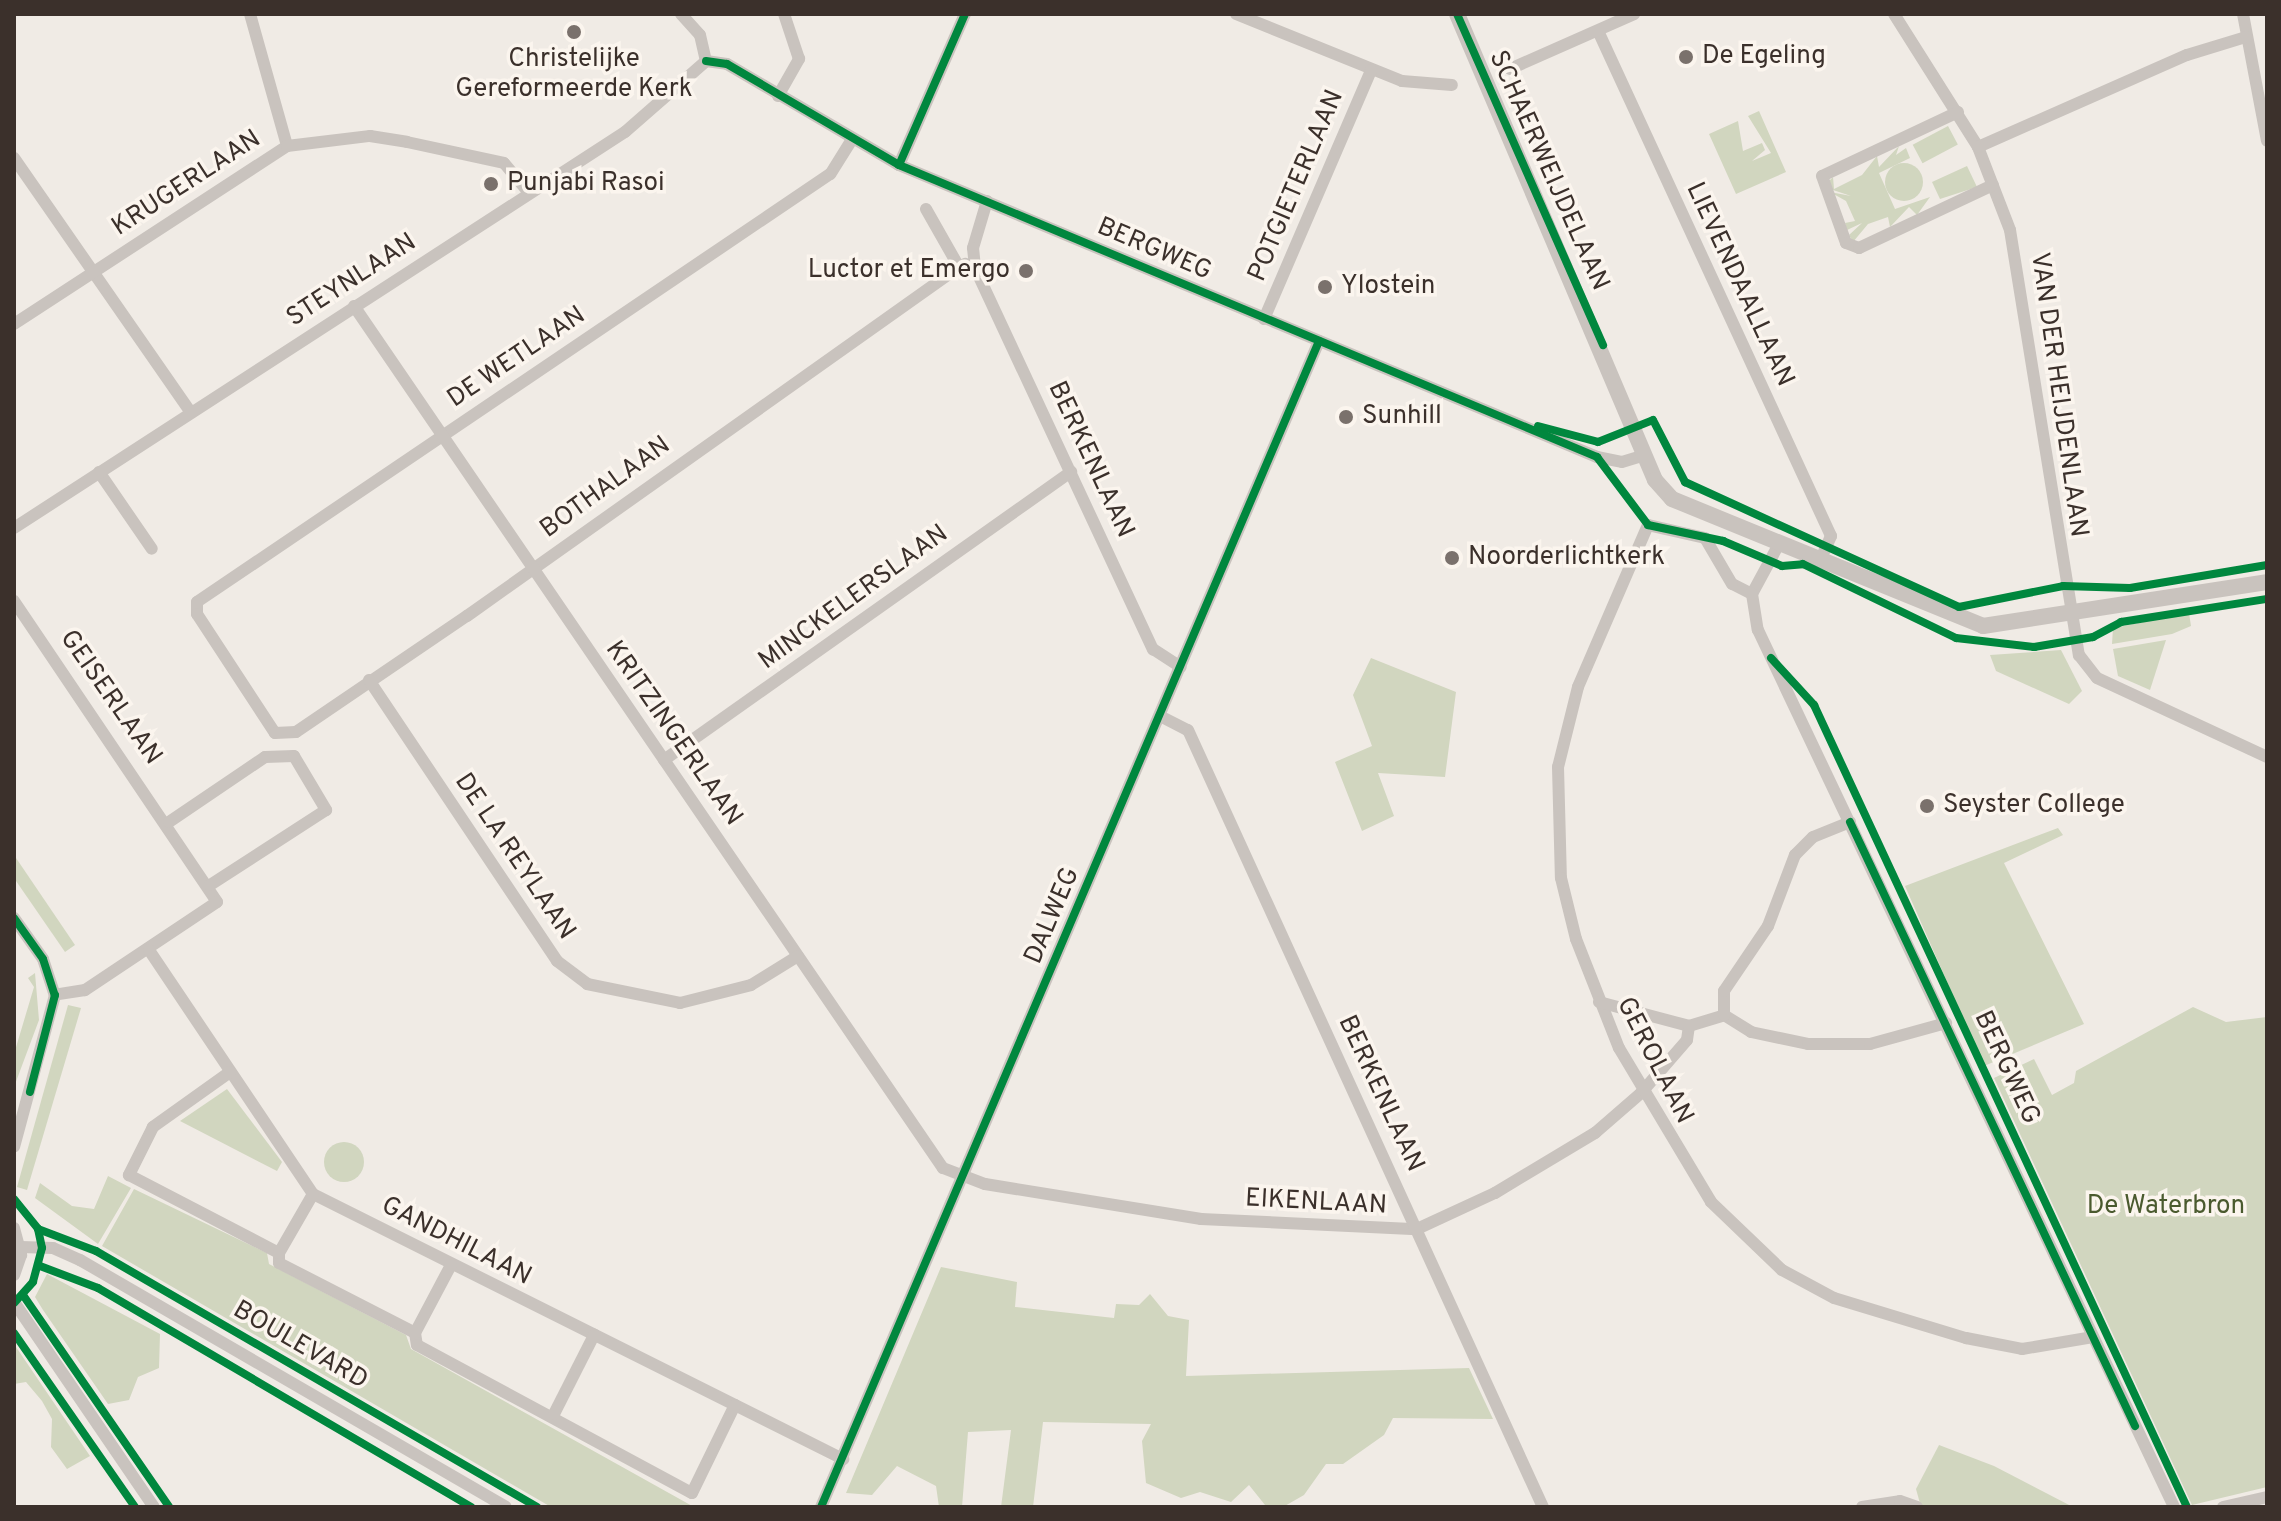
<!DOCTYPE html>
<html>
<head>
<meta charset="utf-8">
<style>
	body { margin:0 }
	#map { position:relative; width:2281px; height:1521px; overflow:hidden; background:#f0ebe5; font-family:Overpass,sans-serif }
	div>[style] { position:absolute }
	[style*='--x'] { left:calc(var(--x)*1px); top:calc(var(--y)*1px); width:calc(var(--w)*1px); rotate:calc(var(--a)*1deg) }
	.green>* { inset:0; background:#d1d6bf; transform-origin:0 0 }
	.round { border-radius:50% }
	.minor>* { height:12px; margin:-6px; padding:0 6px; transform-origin:6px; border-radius:6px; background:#c9c3be }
	.tertiary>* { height:16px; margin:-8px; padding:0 8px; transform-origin:8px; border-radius:8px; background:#c9c3be }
	.cycleway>* { height:8px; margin:-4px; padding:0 4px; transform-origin:4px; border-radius:4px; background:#00873e }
	.dots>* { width:22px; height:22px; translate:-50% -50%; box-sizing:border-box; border:4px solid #fbf5ee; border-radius:50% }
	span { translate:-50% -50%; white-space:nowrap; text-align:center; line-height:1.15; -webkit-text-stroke:7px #fbf5ee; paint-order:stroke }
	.poi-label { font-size:26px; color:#3b302b }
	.left { translate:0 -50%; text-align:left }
	.right { translate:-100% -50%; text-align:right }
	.street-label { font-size:26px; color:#3b302b }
	.park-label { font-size:26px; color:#4a5a2e }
	.frame { position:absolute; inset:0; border:16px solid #3b302b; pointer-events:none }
</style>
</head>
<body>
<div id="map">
	<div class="green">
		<div style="clip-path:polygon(1759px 111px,1786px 172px,1736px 194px,1709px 134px,1738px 121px,1743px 151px,1762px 143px,1765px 150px,1752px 161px,1771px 153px,1748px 116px)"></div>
		<div style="left:1948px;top:126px;width:21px;height:40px;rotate:62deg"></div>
		<div style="clip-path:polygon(1899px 146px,1896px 155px,1906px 148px,1910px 158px,1879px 173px,1895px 209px,1930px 197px,1917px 215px,1909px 207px,1890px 227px,1888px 217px,1868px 224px,1853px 242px,1849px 235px,1862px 223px,1847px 230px,1845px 223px,1855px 221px,1846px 201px,1830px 192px,1851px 196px,1827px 188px,1827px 183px,1833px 177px,1834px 189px,1862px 175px,1877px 156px,1879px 167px)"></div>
		<div class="round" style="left:1885px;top:163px;width:38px;height:38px"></div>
		<div style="clip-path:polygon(1967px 166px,1977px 187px,1940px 199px,1932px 182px)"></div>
		<div style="clip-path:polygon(2189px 613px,2191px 626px,2172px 634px,2112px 644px,2113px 628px)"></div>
		<div style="clip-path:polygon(2166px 640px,2150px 690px,2118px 676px,2113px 649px)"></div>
		<div style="clip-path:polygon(2061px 650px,2082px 691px,2069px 704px,1996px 671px,1990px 655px)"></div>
		<div style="clip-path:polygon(1371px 658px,1456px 692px,1445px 777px,1378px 773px,1394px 816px,1362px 831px,1335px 762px,1372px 746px,1353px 695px)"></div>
		<div style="clip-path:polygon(2058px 828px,2063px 835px,2004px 863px,2084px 1024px,1984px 1066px,1905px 886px)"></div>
		<div style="clip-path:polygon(14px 855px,75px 945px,65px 952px,14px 878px)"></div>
		<div style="clip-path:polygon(35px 973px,39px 1020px,14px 1087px,14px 1054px,34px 987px,28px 978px)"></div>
		<div style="clip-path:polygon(68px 1005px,81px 1008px,27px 1190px,17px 1187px)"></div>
		<div style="clip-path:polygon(2193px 1007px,2226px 1022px,2267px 1017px,2267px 1487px,2192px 1505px,1994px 1078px,2034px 1059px,2052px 1095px,2074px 1083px,2076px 1071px)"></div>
		<div style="clip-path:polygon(227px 1089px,282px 1162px,277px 1171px,180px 1121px)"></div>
		<div class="round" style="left:324px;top:1142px;width:40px;height:40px"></div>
		<div style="clip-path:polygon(108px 1176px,131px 1188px,98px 1244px,35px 1198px,40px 1183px,72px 1206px,94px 1209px)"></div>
		<div style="clip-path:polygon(134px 1189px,267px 1253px,269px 1264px,406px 1335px,411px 1349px,694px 1507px,551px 1507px,102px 1246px)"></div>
		<div style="clip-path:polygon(941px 1267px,1017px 1282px,1015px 1307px,1114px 1318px,1116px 1304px,1139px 1305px,1150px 1294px,1168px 1316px,1189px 1320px,1186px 1376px,1469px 1368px,1493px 1419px,1393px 1418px,1384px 1435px,1343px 1464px,1326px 1464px,1304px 1495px,1283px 1507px,1265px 1505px,1249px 1485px,1231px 1502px,1200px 1492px,1181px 1498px,1146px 1483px,1142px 1441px,1151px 1424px,1043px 1422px,1033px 1507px,1001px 1507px,1011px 1430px,968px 1432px,962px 1507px,939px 1507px,936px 1486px,897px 1466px,872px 1495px,846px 1493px)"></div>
		<div style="clip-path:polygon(47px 1274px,160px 1334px,159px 1368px,138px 1377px,129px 1400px,108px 1404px,43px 1310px,35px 1297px)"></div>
		<div style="clip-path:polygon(14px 1344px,90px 1456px,67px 1469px,51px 1447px,52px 1419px,42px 1401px,26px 1382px,14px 1384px)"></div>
		<div style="clip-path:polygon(1939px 1445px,1994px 1466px,2073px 1507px,1921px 1507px,1916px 1489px)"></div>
	</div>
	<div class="minor">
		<div style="--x:250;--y:14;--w:137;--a:74.3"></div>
		<div style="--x:681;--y:14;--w:28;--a:48"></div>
		<div style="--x:700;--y:35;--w:27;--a:77"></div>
		<div style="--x:1236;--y:14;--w:179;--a:22"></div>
		<div style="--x:1402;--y:81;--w:50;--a:4.6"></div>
		<div style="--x:1894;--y:14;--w:157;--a:57.7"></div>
		<div style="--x:1978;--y:147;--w:89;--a:68.9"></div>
		<div style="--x:2010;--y:230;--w:431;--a:80.8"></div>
		<div style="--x:2079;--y:655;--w:29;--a:52"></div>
		<div style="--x:2097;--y:678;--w:187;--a:24.9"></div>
		<div style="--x:2243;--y:14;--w:129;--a:79.3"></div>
		<div style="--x:1599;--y:33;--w:554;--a:65.24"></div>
		<div style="--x:1831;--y:536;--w:22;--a:114"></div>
		<div style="--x:706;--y:61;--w:21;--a:8"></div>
		<div style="--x:727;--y:64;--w:199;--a:30.4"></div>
		<div style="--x:899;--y:165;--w:757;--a:22.7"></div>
		<div style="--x:1597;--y:457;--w:25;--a:11"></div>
		<div style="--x:1622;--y:462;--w:24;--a:-17"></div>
		<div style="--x:1510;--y:69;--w:136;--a:-23.9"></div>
		<div style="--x:778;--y:96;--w:43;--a:-60.4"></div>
		<div style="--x:799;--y:59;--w:47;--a:-108.4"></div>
		<div style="--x:1958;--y:112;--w:150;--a:154.8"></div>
		<div style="--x:1822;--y:176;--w:71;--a:70.3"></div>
		<div style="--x:1846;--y:243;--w:14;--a:21"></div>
		<div style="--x:1859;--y:248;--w:148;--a:-25.2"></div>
		<div style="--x:851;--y:141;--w:39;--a:122"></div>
		<div style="--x:830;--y:174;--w:764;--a:145.94"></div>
		<div style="--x:197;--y:602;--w:12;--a:90"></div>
		<div style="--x:197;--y:614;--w:142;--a:56.8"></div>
		<div style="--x:275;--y:733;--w:21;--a:-3"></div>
		<div style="--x:296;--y:732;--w:207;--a:-34.2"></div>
		<div style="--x:467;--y:616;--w:603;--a:-35.35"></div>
		<div style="--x:1978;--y:147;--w:228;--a:-23.8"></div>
		<div style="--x:2187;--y:55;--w:62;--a:-17"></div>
		<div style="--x:14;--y:158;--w:310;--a:55.2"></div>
		<div style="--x:899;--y:165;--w:165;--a:-66.4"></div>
		<div style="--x:987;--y:201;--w:49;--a:106.6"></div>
		<div style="--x:973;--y:248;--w:20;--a:84"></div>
		<div style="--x:975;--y:268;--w:421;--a:65"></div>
		<div style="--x:1153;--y:649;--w:33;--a:33"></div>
		<div style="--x:926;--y:209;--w:67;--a:60.4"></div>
		<div style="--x:959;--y:267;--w:7;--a:-27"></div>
		<div style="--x:354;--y:306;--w:1044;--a:55.66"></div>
		<div style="--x:943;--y:1168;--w:45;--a:20.9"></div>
		<div style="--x:985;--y:1184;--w:219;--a:9.2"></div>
		<div style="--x:1201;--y:1219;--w:216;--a:2.7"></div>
		<div style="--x:1417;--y:1229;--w:86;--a:-24.8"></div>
		<div style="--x:1495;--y:1193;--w:117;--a:-31"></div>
		<div style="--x:1595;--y:1133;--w:61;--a:-41"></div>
		<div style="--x:1641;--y:1093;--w:70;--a:-49"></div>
		<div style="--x:1687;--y:1040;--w:14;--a:-82"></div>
		<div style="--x:1264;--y:319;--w:271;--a:-66.7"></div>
		<div style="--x:14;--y:324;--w:326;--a:-33.1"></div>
		<div style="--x:287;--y:146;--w:84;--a:-6.9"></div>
		<div style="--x:370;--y:136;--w:37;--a:9"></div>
		<div style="--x:407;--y:142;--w:99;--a:12.2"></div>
		<div style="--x:504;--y:163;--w:39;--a:50"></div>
		<div style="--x:99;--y:472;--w:93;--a:55.5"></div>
		<div style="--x:14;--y:528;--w:728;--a:-32.95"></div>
		<div style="--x:625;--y:132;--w:108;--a:-41.2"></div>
		<div style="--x:1780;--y:542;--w:59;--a:118.3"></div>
		<div style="--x:1752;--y:594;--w:36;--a:81"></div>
		<div style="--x:1758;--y:630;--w:971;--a:64.62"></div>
		<div style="--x:1752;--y:594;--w:22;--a:-153"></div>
		<div style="--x:1732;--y:584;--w:53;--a:-120.4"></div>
		<div style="--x:1705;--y:538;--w:58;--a:-167.2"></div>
		<div style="--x:1648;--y:525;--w:176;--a:113.4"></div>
		<div style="--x:1578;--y:687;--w:82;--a:104"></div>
		<div style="--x:1558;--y:767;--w:111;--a:88.5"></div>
		<div style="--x:1561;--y:878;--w:63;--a:76.2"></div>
		<div style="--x:1576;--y:939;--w:117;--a:68.5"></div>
		<div style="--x:1619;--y:1048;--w:179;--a:59.1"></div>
		<div style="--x:1711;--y:1202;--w:98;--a:43.8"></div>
		<div style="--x:1782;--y:1270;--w:59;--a:28.3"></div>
		<div style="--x:1834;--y:1298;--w:138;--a:16.9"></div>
		<div style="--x:1966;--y:1338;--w:57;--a:11.1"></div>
		<div style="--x:2022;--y:1349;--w:72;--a:-9.6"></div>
		<div style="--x:14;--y:601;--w:363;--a:56"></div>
		<div style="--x:217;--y:902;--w:159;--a:146.3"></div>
		<div style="--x:85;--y:990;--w:30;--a:171"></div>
		<div style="--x:369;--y:680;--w:338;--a:56.2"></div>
		<div style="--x:557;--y:961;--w:38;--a:37"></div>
		<div style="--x:587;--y:984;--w:95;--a:11.5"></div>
		<div style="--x:680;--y:1003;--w:73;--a:-14.2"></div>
		<div style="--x:751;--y:985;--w:55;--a:-31.7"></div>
		<div style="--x:1160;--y:716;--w:31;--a:27"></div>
		<div style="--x:1188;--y:730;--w:854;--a:65.45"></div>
		<div style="--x:664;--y:760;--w:499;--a:-35.3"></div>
		<div style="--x:169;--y:822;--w:116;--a:-34.1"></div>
		<div style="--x:265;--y:757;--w:29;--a:-2"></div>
		<div style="--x:294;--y:756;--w:63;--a:59.3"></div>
		<div style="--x:326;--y:810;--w:138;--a:147.1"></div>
		<div style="--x:14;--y:918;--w:50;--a:54.7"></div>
		<div style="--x:43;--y:959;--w:38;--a:72"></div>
		<div style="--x:55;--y:995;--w:157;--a:105.1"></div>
		<div style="--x:149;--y:950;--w:294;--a:56.1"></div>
		<div style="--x:313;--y:1194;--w:593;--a:26.57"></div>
		<div style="--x:1599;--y:1002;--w:93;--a:14.9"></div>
		<div style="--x:1724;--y:1015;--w:32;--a:32"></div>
		<div style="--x:1751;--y:1032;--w:58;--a:11.9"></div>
		<div style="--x:1808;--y:1044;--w:62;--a:0"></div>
		<div style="--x:1870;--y:1044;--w:79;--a:-15.4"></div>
		<div style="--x:1689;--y:1026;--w:37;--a:-17"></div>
		<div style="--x:1724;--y:1015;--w:24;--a:-90"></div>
		<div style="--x:1724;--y:991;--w:78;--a:-55.9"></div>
		<div style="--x:1768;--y:926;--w:76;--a:-69.2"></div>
		<div style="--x:1795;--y:855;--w:25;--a:-45"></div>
		<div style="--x:1813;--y:837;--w:40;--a:-22"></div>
		<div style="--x:230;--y:1072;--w:95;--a:144.5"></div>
		<div style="--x:153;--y:1127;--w:54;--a:116.6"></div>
		<div style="--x:129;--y:1175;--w:169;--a:27.5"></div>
		<div style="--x:279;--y:1253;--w:10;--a:90"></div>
		<div style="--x:279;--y:1263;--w:153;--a:27.2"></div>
		<div style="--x:415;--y:1333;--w:12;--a:81"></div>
		<div style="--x:417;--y:1345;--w:312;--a:28.3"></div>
		<div style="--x:692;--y:1493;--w:98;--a:-64"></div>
		<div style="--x:14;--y:1228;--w:28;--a:75"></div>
		<div style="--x:21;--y:1255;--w:21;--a:109"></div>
		<div style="--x:21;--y:1247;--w:32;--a:2"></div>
		<div style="--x:53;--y:1248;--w:30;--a:24"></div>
		<div style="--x:80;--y:1260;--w:492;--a:30.1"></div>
		<div style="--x:279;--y:1253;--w:68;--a:-60"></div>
		<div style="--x:14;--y:1302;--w:248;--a:55.7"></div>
		<div style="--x:415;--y:1333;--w:77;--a:-62.1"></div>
		<div style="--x:554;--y:1414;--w:89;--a:-63.1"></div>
		<div style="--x:821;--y:1507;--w:1268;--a:-66.87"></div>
		<div style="--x:1862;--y:1507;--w:38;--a:-9"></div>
		<div style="--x:1900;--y:1501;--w:18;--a:19"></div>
		<div style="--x:2223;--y:1507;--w:45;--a:-12.8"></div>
	</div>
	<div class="tertiary">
		<div style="--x:1457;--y:14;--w:506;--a:66.98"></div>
		<div style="--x:1655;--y:480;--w:25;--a:48"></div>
		<div style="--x:1672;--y:499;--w:336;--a:22.2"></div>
		<div style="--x:1983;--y:626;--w:287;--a:-8.8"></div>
	</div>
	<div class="cycleway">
		<div style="--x:1457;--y:14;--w:362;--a:66.2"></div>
		<div style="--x:706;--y:61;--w:21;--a:8"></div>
		<div style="--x:727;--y:64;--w:199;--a:30.4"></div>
		<div style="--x:899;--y:165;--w:757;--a:22.7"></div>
		<div style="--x:1597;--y:457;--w:85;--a:53.1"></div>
		<div style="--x:1648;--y:525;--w:77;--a:12"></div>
		<div style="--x:1723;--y:541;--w:64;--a:23"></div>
		<div style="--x:1782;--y:566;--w:21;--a:-5"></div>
		<div style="--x:1803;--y:564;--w:170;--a:25.8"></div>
		<div style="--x:1956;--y:638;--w:79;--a:6.6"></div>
		<div style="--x:2034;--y:647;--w:60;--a:-9.6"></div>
		<div style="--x:2093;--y:637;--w:32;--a:-28"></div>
		<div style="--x:2121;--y:622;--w:148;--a:-9"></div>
		<div style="--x:899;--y:165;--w:165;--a:-66.4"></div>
		<div style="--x:1538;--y:426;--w:62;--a:14.9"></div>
		<div style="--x:1598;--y:442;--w:59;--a:-21.8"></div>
		<div style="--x:1653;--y:420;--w:70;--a:62.7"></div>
		<div style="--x:1685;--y:482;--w:301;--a:24.5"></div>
		<div style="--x:1959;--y:607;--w:106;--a:-11.4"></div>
		<div style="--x:2063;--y:586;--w:67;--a:1.7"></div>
		<div style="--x:2130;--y:588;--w:139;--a:-9.5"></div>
		<div style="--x:1771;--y:658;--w:64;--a:47.5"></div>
		<div style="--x:1814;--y:705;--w:884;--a:65.06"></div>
		<div style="--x:1850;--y:822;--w:668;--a:64.74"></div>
		<div style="--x:14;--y:918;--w:50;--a:54.7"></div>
		<div style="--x:43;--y:959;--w:38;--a:72"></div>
		<div style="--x:55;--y:995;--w:100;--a:104.5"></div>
		<div style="--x:14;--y:1199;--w:38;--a:51"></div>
		<div style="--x:38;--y:1229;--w:19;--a:78"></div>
		<div style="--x:42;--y:1248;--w:35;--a:105"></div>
		<div style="--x:33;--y:1282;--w:28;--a:132"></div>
		<div style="--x:38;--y:1229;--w:62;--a:20.8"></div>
		<div style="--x:96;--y:1251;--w:510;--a:30.14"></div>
		<div style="--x:40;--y:1266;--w:62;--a:20.8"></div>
		<div style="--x:98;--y:1288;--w:433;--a:30.4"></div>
		<div style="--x:23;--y:1295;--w:257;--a:55.4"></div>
		<div style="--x:14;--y:1333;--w:212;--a:55.2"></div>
		<div style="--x:821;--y:1507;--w:1268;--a:-66.87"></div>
	</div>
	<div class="dots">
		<div style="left:574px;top:32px;background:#7a716c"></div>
		<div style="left:1686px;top:57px;background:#7a716c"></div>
		<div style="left:491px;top:184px;background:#7a716c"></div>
		<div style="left:1026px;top:271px;background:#7a716c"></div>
		<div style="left:1325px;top:287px;background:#7a716c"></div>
		<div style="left:1346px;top:417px;background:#7a716c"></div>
		<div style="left:1452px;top:558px;background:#7a716c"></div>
		<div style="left:1927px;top:806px;background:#7a716c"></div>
	</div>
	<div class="poi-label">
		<span class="left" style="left:1702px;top:57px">De Egeling</span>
		<span style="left:574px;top:75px">Christelijke<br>Gereformeerde Kerk</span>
		<span class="left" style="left:507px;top:184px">Punjabi Rasoi</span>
		<span class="right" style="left:1010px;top:271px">Luctor et Emergo</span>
		<span class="left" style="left:1341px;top:287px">Ylostein</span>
		<span class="left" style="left:1362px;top:417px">Sunhill</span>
		<span class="left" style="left:1468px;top:558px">Noorderlichtkerk</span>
		<span class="left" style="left:1943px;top:806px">Seyster College</span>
	</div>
	<div class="street-label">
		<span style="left:1548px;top:171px;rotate:66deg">SCHAERWEIJDELAAN</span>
		<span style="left:187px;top:184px;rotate:-33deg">KRUGERLAAN</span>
		<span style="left:1297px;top:186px;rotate:-67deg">POTGIETERLAAN</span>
		<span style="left:1154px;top:250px;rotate:23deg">BERGWEG</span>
		<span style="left:352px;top:281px;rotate:-33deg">STEYNLAAN</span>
		<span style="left:1739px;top:285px;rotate:65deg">LIEVENDAALLAAN</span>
		<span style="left:517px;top:358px;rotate:-34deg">DE WETLAAN</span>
		<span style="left:2058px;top:395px;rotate:82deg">VAN DER HEIJDENLAAN</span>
		<span style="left:1090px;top:460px;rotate:65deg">BERKENLAAN</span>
		<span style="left:606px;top:488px;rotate:-36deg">BOTHALAAN</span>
		<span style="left:854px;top:598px;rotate:-36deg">MINCKELERSLAAN</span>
		<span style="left:110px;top:698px;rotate:55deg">GEISERLAAN</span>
		<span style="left:673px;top:734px;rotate:55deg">KRITZINGERLAAN</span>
		<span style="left:514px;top:857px;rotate:56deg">DE LA REYLAAN</span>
		<span style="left:1053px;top:916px;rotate:-67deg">DALWEG</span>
		<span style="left:1654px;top:1061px;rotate:63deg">GEROLAAN</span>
		<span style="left:2006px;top:1068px;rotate:65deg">BERGWEG</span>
		<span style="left:1380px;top:1094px;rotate:65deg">BERKENLAAN</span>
		<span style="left:1316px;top:1203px;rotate:3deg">EIKENLAAN</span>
		<span style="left:456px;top:1242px;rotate:27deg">GANDHILAAN</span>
		<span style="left:300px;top:1346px;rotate:30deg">BOULEVARD</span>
	</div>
	<div class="park-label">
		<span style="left:2166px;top:1207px">De Waterbron</span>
	</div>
	<div class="frame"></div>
</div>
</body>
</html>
